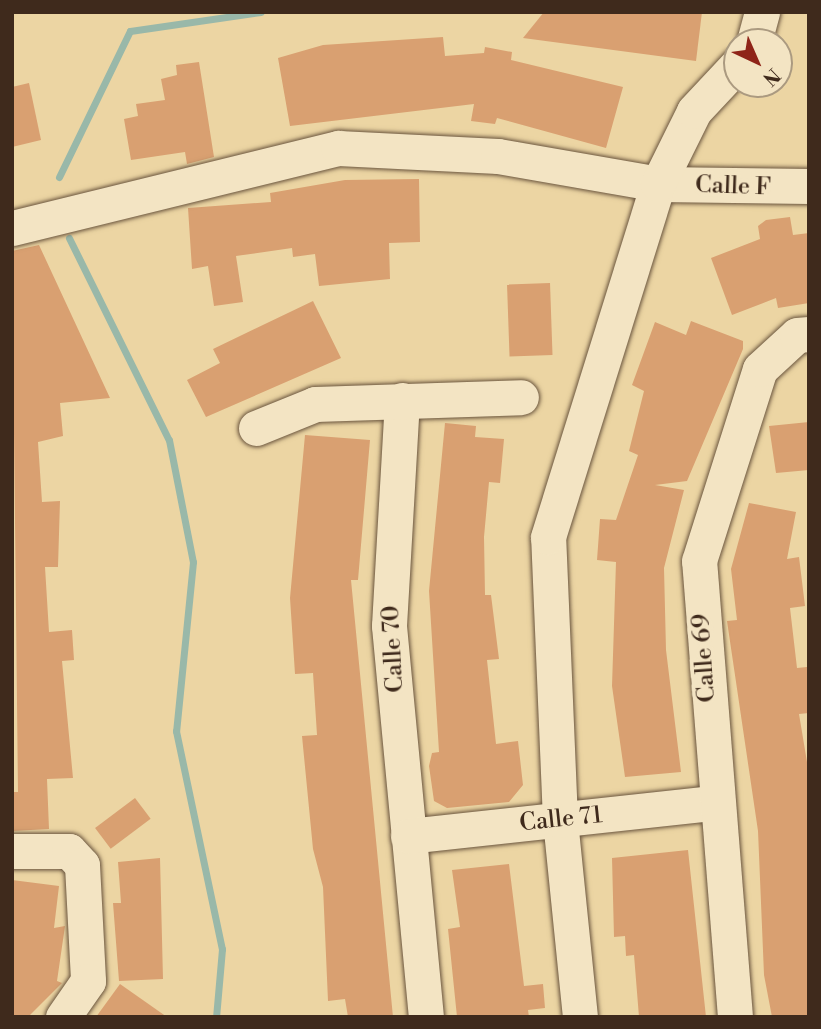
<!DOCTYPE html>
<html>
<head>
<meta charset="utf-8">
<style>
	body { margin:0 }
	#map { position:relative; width:821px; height:1029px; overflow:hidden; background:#ecd5a3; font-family:"Libre Bodoni",serif }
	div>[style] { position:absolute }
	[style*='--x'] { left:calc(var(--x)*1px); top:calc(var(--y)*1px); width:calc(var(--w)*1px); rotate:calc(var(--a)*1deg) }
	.stream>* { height:7px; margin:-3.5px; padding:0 3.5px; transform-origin:3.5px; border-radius:3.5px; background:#99b8a9 }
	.building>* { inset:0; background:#d9a071; transform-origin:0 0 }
	.roads { filter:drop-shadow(0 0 2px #6a553e) drop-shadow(0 0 2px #6a553e) }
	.minor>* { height:35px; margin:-17.5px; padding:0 17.5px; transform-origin:17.5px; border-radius:17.5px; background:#f3e4c3 }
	span { translate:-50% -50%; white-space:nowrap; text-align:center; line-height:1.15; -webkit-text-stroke:7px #f3e4c3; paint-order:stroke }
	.street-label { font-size:24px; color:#3f2a1c }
	.frame { position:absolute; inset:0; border:14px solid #3f2a1c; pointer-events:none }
	.north { position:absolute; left:723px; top:28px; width:70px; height:70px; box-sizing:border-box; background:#f3e4c3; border:2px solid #ab9a80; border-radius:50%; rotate:136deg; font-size:19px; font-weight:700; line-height:28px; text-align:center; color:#3f2a1c }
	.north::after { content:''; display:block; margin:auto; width:24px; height:32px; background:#8f2418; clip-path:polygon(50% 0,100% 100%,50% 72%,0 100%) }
</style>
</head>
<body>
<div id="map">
	<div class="stream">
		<div style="--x:59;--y:177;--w:162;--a:-64.1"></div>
		<div style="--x:130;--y:31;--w:132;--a:-8.3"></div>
		<div style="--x:69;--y:238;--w:225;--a:63.7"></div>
		<div style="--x:169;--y:440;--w:124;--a:78.9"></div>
		<div style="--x:193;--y:562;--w:170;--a:95.7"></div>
		<div style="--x:176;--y:731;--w:223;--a:78.1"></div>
		<div style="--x:222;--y:949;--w:68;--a:95"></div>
	</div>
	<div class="building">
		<div style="clip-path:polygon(544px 12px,702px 12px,696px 61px,523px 38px)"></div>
		<div style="clip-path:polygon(443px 37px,445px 56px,484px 53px,485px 47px,512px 52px,511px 60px,623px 87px,606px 148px,497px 118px,495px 124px,471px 121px,474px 104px,290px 126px,278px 58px,323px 45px)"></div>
		<div style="clip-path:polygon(199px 62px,214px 157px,187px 164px,185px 152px,131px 160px,124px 119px,138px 116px,136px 104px,165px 100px,161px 79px,177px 75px,176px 65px)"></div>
		<div style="clip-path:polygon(29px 83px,41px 140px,12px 147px,12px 87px)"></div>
		<div style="clip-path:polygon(419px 179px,420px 242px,389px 243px,390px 279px,319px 286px,315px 254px,293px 257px,292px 248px,236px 256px,243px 302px,214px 306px,208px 266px,192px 269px,188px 208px,271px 202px,270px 193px,345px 180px)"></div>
		<div style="clip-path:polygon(790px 217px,793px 235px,809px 233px,809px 303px,778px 308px,776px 298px,732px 315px,711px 258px,760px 239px,758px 226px,766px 220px)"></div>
		<div style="clip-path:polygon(39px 245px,110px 398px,60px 403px,63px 436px,38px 442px,42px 502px,60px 501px,58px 567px,45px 567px,49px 632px,72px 630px,74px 660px,62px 661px,73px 778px,47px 779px,49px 829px,12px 831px,12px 792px,18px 792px,12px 251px)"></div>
		<div style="left:550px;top:283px;width:72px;height:43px;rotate:88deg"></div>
		<div style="clip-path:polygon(313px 301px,341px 358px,206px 417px,187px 380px,220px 363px,213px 349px)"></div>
		<div style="clip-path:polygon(691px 321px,743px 341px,743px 349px,687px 481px,655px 485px,684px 490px,664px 568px,666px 650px,681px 772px,625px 777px,612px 686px,616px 562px,597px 560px,600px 519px,616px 520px,638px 455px,629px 451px,644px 391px,632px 385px,655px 322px,686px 335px)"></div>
		<div style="clip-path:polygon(809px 422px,809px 470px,776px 473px,769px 426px)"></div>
		<div style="clip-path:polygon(445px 423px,476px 426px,475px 437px,504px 439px,500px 483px,489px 482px,484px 537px,485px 595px,491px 595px,499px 659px,487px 660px,496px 744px,518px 741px,523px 785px,509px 802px,447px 808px,434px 801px,429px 766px,432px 753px,439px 752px,429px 591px)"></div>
		<div style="clip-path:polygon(305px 435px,370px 440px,358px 580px,351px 580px,393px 1017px,348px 1017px,345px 999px,328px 1001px,323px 887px,313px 849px,302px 736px,317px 735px,313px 673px,295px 674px,290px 598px)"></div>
		<div style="clip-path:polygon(749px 503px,796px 512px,787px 559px,799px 557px,805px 606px,790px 608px,797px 668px,807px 667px,809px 682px,809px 713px,799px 714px,809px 774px,809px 1017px,772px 1017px,764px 975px,758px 831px,727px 621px,737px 620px,731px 569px)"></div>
		<div style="left:135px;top:798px;width:26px;height:50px;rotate:53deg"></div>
		<div style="clip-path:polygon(688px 850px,706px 1017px,639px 1017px,634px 955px,626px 956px,625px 936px,614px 937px,612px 858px)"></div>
		<div style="clip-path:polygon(160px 858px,163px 979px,119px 981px,113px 903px,121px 903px,118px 862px)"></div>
		<div style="clip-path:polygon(509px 864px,524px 986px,543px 984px,545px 1008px,528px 1010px,529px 1017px,457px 1017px,448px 929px,460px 927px,452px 870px)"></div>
		<div style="clip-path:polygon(12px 880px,59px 886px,54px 928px,65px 926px,57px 981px,62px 983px,28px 1017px,12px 1017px)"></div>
		<div style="clip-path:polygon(120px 984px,167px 1017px,96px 1017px)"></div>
	</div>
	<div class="roads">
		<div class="minor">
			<div style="--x:754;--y:42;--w:31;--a:-75"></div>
			<div style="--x:12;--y:228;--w:336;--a:-13.8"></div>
			<div style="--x:338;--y:148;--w:160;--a:2.9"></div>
			<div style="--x:498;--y:156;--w:162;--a:9.9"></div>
			<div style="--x:658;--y:184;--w:151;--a:0.8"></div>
			<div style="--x:402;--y:400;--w:226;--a:93.3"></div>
			<div style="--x:389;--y:626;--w:393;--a:84.6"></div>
			<div style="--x:256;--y:428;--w:64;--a:-22.1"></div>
			<div style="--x:315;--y:404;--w:206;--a:-1.9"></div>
			<div style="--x:408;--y:836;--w:308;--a:-6.2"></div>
			<div style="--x:12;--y:851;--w:57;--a:0"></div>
			<div style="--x:69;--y:851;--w:19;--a:47"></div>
			<div style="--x:82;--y:865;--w:116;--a:87"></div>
			<div style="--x:88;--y:981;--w:44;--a:124.8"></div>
			<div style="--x:580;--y:1017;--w:198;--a:-95.8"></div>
			<div style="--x:560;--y:820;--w:283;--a:-92.4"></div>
			<div style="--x:548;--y:537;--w:370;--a:-72.7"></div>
			<div style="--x:658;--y:184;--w:81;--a:-63.7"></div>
			<div style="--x:694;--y:111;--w:63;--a:-46.9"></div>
			<div style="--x:735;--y:1017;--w:457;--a:-94.5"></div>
			<div style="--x:699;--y:561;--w:201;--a:-72.4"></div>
			<div style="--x:760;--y:369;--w:50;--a:-42.6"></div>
			<div style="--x:797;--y:335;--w:12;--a:-5"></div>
		</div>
	</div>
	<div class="street-label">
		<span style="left:733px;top:187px;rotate:2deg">Calle F</span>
		<span style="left:394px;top:649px;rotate:-93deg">Calle 70</span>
		<span style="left:705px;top:658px;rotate:-94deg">Calle 69</span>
		<span style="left:561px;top:820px;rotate:-6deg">Calle 71</span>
	</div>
	<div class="frame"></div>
	<div class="north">N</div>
</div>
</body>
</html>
